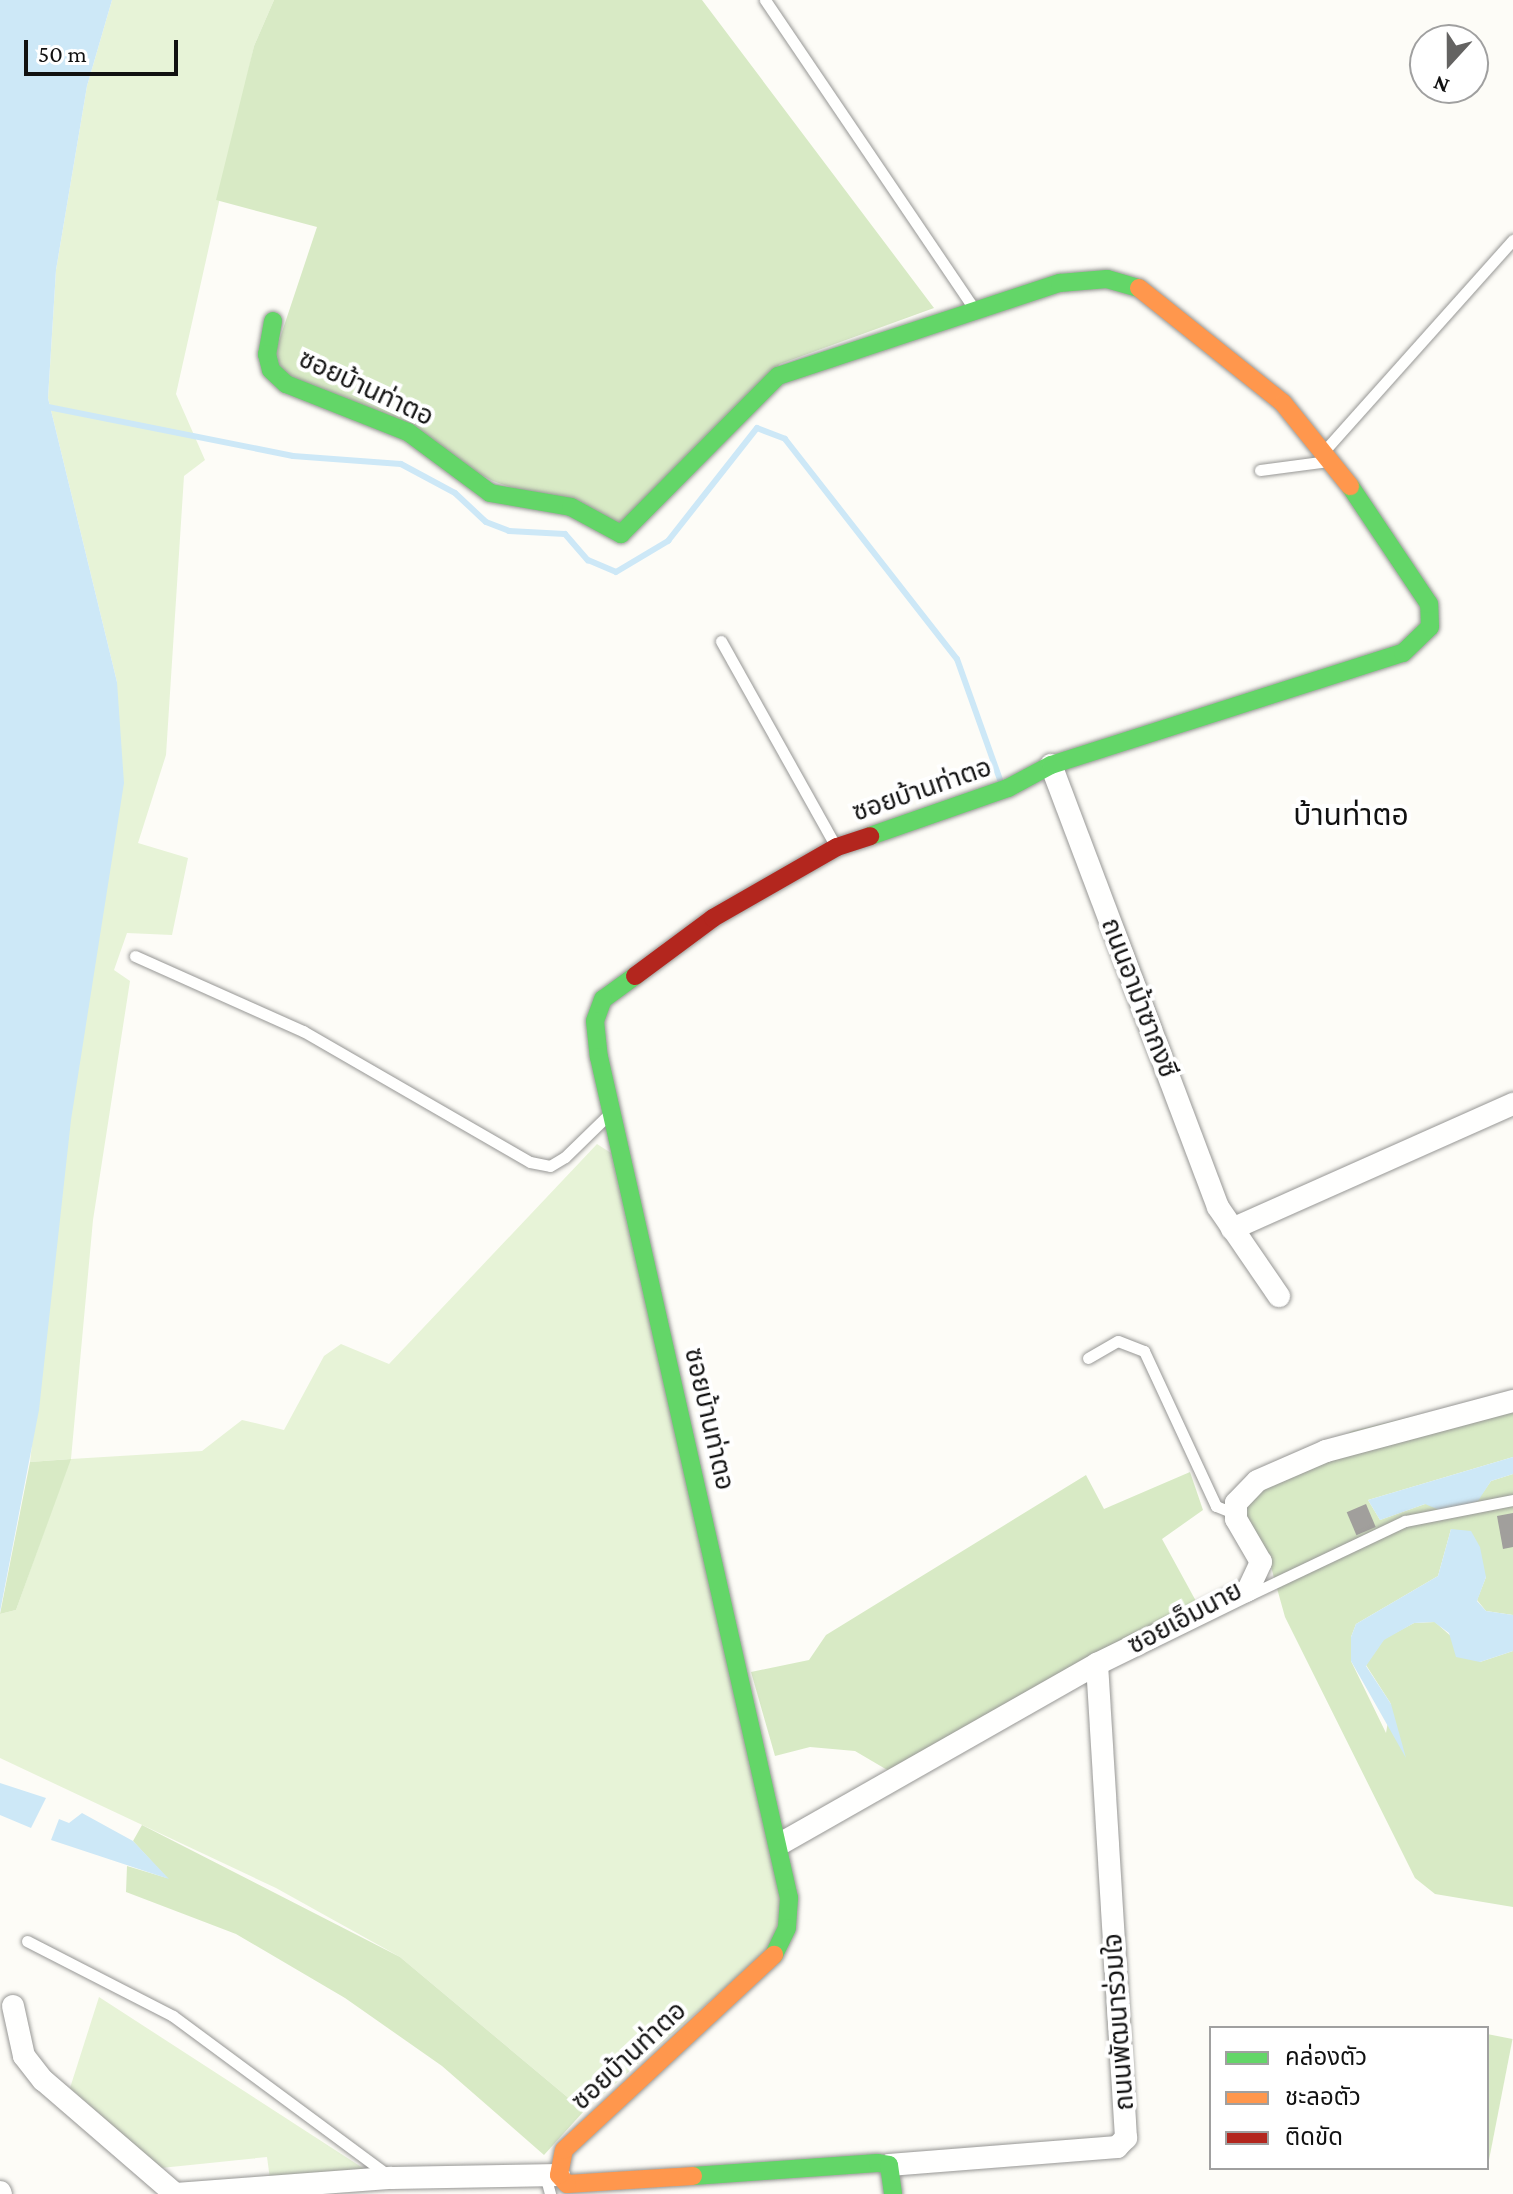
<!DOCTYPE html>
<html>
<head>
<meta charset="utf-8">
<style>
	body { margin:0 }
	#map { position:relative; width:1513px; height:2194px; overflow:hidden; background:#fdfcf7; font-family:"Crimson Pro","Noto Sans Thai",serif }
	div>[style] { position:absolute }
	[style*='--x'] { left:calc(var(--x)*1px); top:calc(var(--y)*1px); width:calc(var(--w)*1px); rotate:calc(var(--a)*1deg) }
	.green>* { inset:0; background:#e7f3d7 }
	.forest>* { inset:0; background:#d8eac5; transform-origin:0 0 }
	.water>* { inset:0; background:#cde8f7 }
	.stream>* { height:6px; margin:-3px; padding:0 3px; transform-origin:3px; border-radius:3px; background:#cde8f7 }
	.building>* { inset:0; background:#a19f9c; transform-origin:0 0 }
	.roads { filter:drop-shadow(0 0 2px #979795) drop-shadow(0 0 2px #979795) }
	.lane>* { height:11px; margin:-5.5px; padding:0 5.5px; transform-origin:5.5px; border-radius:5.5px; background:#fffffe }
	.street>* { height:22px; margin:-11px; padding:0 11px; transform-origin:11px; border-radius:11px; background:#fffffe }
	.fast>* { height:18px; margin:-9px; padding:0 9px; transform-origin:9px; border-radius:9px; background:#63d668 }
	.slow>* { height:18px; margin:-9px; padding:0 9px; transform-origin:9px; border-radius:9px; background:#ff974d }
	.jam>* { height:18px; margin:-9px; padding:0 9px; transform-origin:9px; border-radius:9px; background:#b3261e }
	span { translate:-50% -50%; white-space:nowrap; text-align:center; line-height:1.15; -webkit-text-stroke:8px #fff; paint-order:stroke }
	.street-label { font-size:26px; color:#111 }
	.quarter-label { font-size:30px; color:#111 }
	.legend { position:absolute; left:1209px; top:2026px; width:280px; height:144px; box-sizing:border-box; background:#fff; border:2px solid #a0a0a0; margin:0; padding:10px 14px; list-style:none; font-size:24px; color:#111 }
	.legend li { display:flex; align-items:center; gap:16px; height:40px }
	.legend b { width:40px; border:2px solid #a0a0a0 }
	.north { position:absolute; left:1409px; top:24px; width:80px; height:80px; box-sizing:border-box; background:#fff; border:2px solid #a0a0a0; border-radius:50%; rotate:201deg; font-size:22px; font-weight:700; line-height:32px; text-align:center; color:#111 }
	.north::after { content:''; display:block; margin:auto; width:28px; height:36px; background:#646362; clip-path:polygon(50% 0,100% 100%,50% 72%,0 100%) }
	.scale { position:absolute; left:24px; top:40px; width:154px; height:36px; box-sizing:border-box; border:4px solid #111; border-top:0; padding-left:10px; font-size:24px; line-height:28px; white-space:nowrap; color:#111; -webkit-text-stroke:6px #fff; paint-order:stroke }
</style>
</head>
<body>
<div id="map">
	<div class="green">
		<div style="clip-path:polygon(112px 0,274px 0,254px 46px,176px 394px,205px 460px,184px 476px,166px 755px,138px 843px,188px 858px,172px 935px,127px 933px,114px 970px,130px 981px,93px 1220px,71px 1459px,202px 1451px,242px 1420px,284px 1430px,324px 1356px,341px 1344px,389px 1364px,597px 1144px,611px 1153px,784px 1910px,775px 1944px,584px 2111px,400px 1957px,276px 1888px,0 1758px,0 1614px,16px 1610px,70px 1459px,30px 1462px,117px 682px,48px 398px,56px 270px,87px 86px)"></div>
		<div style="clip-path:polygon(99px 1997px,366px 2170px,270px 2179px,267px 2157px,161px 2168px,70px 2088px)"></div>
	</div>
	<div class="forest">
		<div style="clip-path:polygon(274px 0,702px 0,934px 308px,780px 364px,619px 525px,493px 481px,280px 372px,276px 350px,317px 227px,216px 200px,254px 46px)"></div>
		<div style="clip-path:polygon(1513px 1392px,1513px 1457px,1368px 1500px,1380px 1520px,1425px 1504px,1477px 1501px,1491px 1481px,1513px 1474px,1513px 1615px,1486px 1611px,1477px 1600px,1486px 1577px,1451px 1529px,1438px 1576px,1356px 1624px,1351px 1637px,1351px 1661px,1386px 1733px,1391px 1704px,1366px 1665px,1384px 1639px,1414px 1623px,1435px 1622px,1480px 1662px,1513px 1651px,1513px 1907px,1435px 1894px,1415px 1878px,1285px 1617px,1266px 1549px,1226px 1501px,1352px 1431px)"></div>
		<div style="clip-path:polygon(71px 1459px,16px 1610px,0 1614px,30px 1462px)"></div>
		<div style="clip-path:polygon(1190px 1472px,1203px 1510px,1162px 1539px,1197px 1603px,889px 1771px,855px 1751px,810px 1747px,775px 1756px,751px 1672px,809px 1660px,826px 1635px,1086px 1475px,1104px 1509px)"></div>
		<div style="clip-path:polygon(142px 1825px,400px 1957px,584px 2111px,544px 2155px,442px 2066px,345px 1998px,236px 1934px,126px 1892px,127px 1866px,167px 1878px,133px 1841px)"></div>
		<div style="left:1487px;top:2034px;width:26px;height:132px;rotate:11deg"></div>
	</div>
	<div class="water">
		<div style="clip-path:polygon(0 0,112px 0,87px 86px,56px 270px,48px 398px,117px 682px,124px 783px,71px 1120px,39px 1410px,0 1612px)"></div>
		<div style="clip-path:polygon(1513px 1457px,1513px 1474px,1491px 1481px,1478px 1501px,1444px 1512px,1425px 1504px,1380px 1520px,1368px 1500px)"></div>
		<div style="clip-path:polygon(1451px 1529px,1471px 1531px,1480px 1547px,1486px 1577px,1477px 1601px,1486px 1611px,1513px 1615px,1513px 1651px,1480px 1662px,1456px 1657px,1449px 1633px,1434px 1622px,1414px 1623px,1384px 1640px,1366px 1666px,1391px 1704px,1406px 1758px,1351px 1661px,1351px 1637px,1356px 1624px,1438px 1576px)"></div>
		<div style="clip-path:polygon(0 1783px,46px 1798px,31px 1828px,0 1815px)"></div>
		<div style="clip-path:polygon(82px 1813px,133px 1841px,169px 1879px,51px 1840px,59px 1819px,69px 1823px)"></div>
	</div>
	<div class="stream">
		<div style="--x:43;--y:406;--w:255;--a:11.3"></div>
		<div style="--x:293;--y:456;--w:108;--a:4.2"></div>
		<div style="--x:401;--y:464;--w:61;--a:28.2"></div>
		<div style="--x:455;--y:493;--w:42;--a:43.1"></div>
		<div style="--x:486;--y:522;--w:25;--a:21"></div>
		<div style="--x:509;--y:531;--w:56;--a:3.1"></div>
		<div style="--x:565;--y:534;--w:35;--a:49"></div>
		<div style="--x:588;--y:560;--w:30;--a:23"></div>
		<div style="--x:616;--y:572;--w:61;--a:-30.8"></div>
		<div style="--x:668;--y:541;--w:144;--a:-51.8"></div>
		<div style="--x:757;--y:428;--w:30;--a:21"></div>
		<div style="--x:785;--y:439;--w:279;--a:52"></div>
		<div style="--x:957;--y:659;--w:128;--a:70.4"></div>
	</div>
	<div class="building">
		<div style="left:1366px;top:1504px;width:25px;height:21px;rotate:67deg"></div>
		<div style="clip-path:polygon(1513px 1513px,1513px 1547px,1503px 1549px,1497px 1516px)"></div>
	</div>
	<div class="roads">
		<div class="lane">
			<div style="--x:765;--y:0;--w:374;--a:55.9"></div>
			<div style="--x:1325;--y:450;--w:282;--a:-48.2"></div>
			<div style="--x:1260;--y:470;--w:69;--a:-7.5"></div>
			<div style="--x:721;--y:641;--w:236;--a:60.8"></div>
			<div style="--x:135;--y:956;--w:184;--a:24.1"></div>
			<div style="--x:303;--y:1031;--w:262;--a:30"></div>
			<div style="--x:530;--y:1162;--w:20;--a:11"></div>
			<div style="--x:550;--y:1166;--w:17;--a:-31"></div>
			<div style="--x:565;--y:1157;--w:60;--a:-44.3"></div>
			<div style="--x:1088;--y:1358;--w:34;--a:-30"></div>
			<div style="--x:1118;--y:1341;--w:28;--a:21"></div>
			<div style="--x:1144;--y:1351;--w:171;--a:65.1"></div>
			<div style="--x:1216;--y:1506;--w:22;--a:22"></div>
			<div style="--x:1247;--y:1596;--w:175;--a:-25.4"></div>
			<div style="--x:1405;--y:1521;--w:110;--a:-11"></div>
			<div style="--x:27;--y:1941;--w:164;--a:27.2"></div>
			<div style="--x:173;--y:2016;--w:267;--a:36.5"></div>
			<div style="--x:545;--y:2175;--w:20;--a:75"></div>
		</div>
		<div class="street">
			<div style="--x:1051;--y:765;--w:472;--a:69.3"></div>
			<div style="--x:1218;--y:1207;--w:108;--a:55.6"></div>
			<div style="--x:1232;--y:1229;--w:308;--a:-24"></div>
			<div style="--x:780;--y:1844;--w:365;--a:-29.6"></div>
			<div style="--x:1097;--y:1664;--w:168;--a:-26.1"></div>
			<div style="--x:1248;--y:1590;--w:31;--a:-65"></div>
			<div style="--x:1261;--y:1562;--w:50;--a:-120.2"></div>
			<div style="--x:1236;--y:1519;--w:16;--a:-90"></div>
			<div style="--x:1236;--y:1503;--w:30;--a:-46"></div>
			<div style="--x:1257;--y:1481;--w:75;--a:-23.5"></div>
			<div style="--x:1326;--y:1451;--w:194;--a:-15"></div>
			<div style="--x:13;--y:2006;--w:51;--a:77.6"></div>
			<div style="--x:24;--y:2056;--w:31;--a:52"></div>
			<div style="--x:43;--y:2080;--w:174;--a:40.8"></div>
			<div style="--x:889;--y:2165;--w:229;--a:-4.5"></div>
			<div style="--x:1117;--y:2147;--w:13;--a:-45"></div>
			<div style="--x:1126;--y:2138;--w:475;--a:-93.5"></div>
			<div style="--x:0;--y:2192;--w:2;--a:63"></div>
			<div style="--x:176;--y:2194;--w:216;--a:-4.3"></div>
			<div style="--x:391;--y:2178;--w:168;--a:-1"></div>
		</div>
		<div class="fast">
			<div style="--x:273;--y:321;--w:34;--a:100"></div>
			<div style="--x:267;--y:354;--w:16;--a:76"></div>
			<div style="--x:271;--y:370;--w:21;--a:43"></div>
			<div style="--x:286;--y:384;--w:131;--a:21.5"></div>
			<div style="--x:408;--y:432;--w:102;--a:36.6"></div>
			<div style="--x:490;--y:493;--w:82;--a:9.8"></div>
			<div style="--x:571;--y:507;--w:57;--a:28.4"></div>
			<div style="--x:621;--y:534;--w:223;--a:-45.2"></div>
			<div style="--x:778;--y:376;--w:297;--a:-18.3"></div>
			<div style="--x:1060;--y:283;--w:47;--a:-4.9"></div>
			<div style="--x:1107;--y:279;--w:33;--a:16"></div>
			<div style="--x:870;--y:836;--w:146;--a:-19.2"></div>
			<div style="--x:1008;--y:788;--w:49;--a:-28.1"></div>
			<div style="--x:1051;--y:765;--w:369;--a:-17.7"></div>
			<div style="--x:1403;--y:653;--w:37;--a:-44"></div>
			<div style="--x:1430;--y:627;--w:23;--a:-92"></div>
			<div style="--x:1429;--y:604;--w:142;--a:-123.8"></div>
			<div style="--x:635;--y:976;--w:39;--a:144"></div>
			<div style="--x:603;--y:999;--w:23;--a:110"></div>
			<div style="--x:595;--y:1021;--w:36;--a:84"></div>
			<div style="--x:599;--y:1057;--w:862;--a:77.27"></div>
			<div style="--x:789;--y:1898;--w:30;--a:94"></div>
			<div style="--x:787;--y:1928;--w:30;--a:116"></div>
			<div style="--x:693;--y:2176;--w:185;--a:-4"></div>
			<div style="--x:878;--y:2163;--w:11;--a:10"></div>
			<div style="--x:889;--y:2165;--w:29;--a:82"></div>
		</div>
		<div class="slow">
			<div style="--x:1139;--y:288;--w:184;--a:38.6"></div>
			<div style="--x:1283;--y:403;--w:107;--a:51.1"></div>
			<div style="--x:693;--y:2176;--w:126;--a:176.4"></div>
			<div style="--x:567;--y:2184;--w:12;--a:-132"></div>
			<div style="--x:559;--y:2175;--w:25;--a:-79"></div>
			<div style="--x:564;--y:2150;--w:287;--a:-42.9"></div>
		</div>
		<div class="jam">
			<div style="--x:635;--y:976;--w:97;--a:-36.6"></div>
			<div style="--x:713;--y:918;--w:143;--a:-29.8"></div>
			<div style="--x:837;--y:847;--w:35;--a:-18"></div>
		</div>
	</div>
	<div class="street-label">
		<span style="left:366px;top:388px;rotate:25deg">ซอยบ้านท่าตอ</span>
		<span style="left:922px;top:790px;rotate:-19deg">ซอยบ้านท่าตอ</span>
		<span style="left:1139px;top:998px;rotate:69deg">ถนนอาม้าซากงซี</span>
		<span style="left:709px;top:1419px;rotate:77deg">ซอยบ้านท่าตอ</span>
		<span style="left:1185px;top:1618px;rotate:-28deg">ซอยเอ็มนาย</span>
		<span style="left:1119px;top:2022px;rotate:-94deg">ถนนพัฒนาร่วมใจ</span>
		<span style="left:629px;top:2056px;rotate:-43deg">ซอยบ้านท่าตอ</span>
	</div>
	<div class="quarter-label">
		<span style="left:1351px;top:815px">บ้านท่าตอ</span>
	</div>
	<ul class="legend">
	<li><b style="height:10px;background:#63d668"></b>คล่องตัว</li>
	<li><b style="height:10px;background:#ff974d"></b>ชะลอตัว</li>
	<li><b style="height:10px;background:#b3261e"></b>ติดขัด</li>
	</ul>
	<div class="north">N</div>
	<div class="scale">50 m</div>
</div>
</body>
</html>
